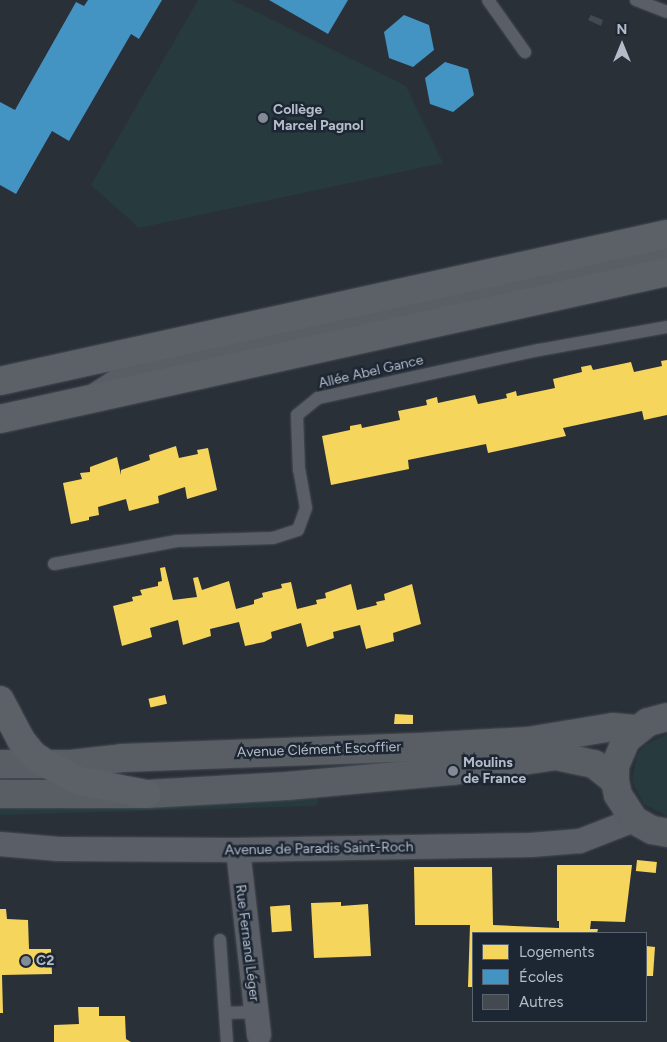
<!DOCTYPE html>
<html>
<head>
<meta charset="utf-8">
<style>
	body { margin:0 }
	#map { position:relative; width:667px; height:1042px; overflow:hidden; background:#2a3038; font-family:Figtree,sans-serif }
	div>[style] { position:absolute }
	[style*='--x'] { left:calc(var(--x)*1px); top:calc(var(--y)*1px); width:calc(var(--w)*1px); rotate:calc(var(--a)*1deg) }
	.green>* { inset:0; background:#273a3e }
	.homes>* { inset:0; background:#f6d55c; transform-origin:0 0 }
	.schools>* { inset:0; background:#4393c3 }
	.building>* { inset:0; background:#444950 }
	.roads { filter:drop-shadow(0 0 1px #484c53) drop-shadow(0 0 1px #484c53) }
	.service>* { height:12px; margin:-6px; padding:0 6px; transform-origin:6px; border-radius:6px; background:#5a5e66 }
	.minor>* { height:24px; margin:-12px; padding:0 12px; transform-origin:12px; border-radius:12px; background:#5a5e66 }
	.secondary>* { height:28px; margin:-14px; padding:0 14px; transform-origin:14px; border-radius:14px; background:#595d64 }
	.primary>* { height:28px; margin:-14px; padding:0 14px; transform-origin:14px; border-radius:14px; background:#5c6168 }
	.dots>* { width:14px; height:14px; translate:-50% -50%; box-sizing:border-box; border:2px solid #1d2633; border-radius:50% }
	span { translate:-50% -50%; white-space:nowrap; text-align:center; line-height:1.15; -webkit-text-stroke:5px #1d2633; paint-order:stroke }
	.poi-label { font-size:14px; color:#b4bcc9; font-weight:700 }
	.left { translate:0 -50%; text-align:left }
	.street-label { font-size:14px; color:#b4bcc9 }
	.legend { position:absolute; left:472px; top:932px; width:175px; height:90px; box-sizing:border-box; background:#1d2633; border:1px solid #59626f; margin:0; padding:6px 9px; list-style:none; font-size:15px; color:#b4bcc9 }
	.legend li { display:flex; align-items:center; gap:10px; height:25px }
	.legend b { width:25px; border:1px solid #59626f }
	.north { position:absolute; left:597px; top:20px; width:50px; height:50px; -webkit-text-stroke:4px #1d2633; paint-order:stroke; rotate:0deg; font-size:14px; font-weight:700; line-height:20px; text-align:center; color:#b4bcc9 }
	.north::after { content:''; display:block; margin:auto; width:18px; height:22px; background:#b4bcc9; clip-path:polygon(50% 0,100% 100%,50% 72%,0 100%) }
</style>
</head>
<body>
<div id="map">
	<div class="green">
		<div style="clip-path:polygon(198px 0,232px 0,406px 86px,443px 163px,139px 228px,91px 185px)"></div>
		<div style="clip-path:polygon(667px 734px,667px 816px,644px 804px,632px 781px,637px 755px,645px 745px)"></div>
		<div style="clip-path:polygon(0 776px,41px 777px,50px 782px,0 781px)"></div>
		<div style="clip-path:polygon(316px 796px,319px 801px,316px 806px,0 815px,0 806px)"></div>
	</div>
	<div class="homes">
		<div style="clip-path:polygon(667px 360px,667px 415px,644px 420px,642px 411px,563px 428px,566px 436px,488px 453px,486px 444px,452px 451px,408px 460px,409px 469px,331px 485px,322px 436px,350px 430px,350px 426px,361px 424px,362px 428px,400px 420px,398px 411px,427px 405px,426px 400px,437px 397px,438px 403px,475px 395px,478px 404px,507px 398px,506px 394px,516px 391px,517px 396px,555px 388px,553px 379px,582px 372px,581px 367px,591px 365px,593px 370px,631px 362px,634px 372px,662px 366px,661px 361px)"></div>
		<div style="clip-path:polygon(176px 446px,179px 458px,198px 454px,197px 450px,208px 448px,217px 490px,187px 499px,185px 487px,158px 496px,159px 503px,129px 511px,126px 499px,98px 507px,99px 515px,89px 517px,89px 520px,71px 524px,63px 483px,82px 479px,80px 473px,90px 472px,90px 467px,117px 457px,121px 475px,121px 470px,150px 460px,149px 455px)"></div>
		<div style="clip-path:polygon(165px 567px,173px 600px,197px 597px,193px 578px,198px 577px,202px 590px,229px 581px,236px 609px,254px 604px,254px 600px,263px 597px,262px 593px,282px 588px,281px 584px,291px 582px,297px 609px,317px 604px,316px 600px,326px 598px,325px 593px,351px 584px,357px 610px,377px 605px,376px 602px,385px 600px,384px 594px,412px 584px,421px 624px,393px 633px,394px 641px,366px 649px,360px 625px,333px 632px,334px 638px,307px 647px,301px 623px,271px 632px,272px 638px,264px 642px,245px 646px,239px 622px,210px 629px,211px 636px,183px 645px,178px 620px,150px 628px,152px 637px,122px 646px,113px 606px,133px 601px,132px 597px,142px 595px,140px 590px,158px 586px,158px 582px,162px 581px,160px 568px)"></div>
		<div style="left:165px;top:695px;width:9px;height:17px;rotate:77deg"></div>
		<div style="clip-path:polygon(395px 714px,413px 715px,413px 724px,394px 724px)"></div>
		<div style="left:637px;top:860px;width:20px;height:11px;rotate:6deg"></div>
		<div style="clip-path:polygon(557px 865px,632px 865px,625px 922px,591px 921px,590px 929px,598px 929px,597px 933px,473px 933px,473px 987px,468px 987px,470px 925px,415px 925px,414px 867px,492px 867px,493px 925px,559px 928px,559px 921px,557px 921px)"></div>
		<div style="clip-path:polygon(341px 902px,341px 906px,368px 904px,371px 956px,314px 958px,311px 903px)"></div>
		<div style="left:290px;top:905px;width:26px;height:20px;rotate:86deg"></div>
		<div style="clip-path:polygon(0 909px,6px 909px,7px 919px,28px 920px,29px 949px,51px 949px,52px 974px,2px 975px,3px 1013px,0 1013px)"></div>
		<div style="clip-path:polygon(646px 946px,655px 947px,653px 976px,646px 976px)"></div>
		<div style="clip-path:polygon(78px 1007px,99px 1007px,99px 1016px,125px 1016px,126px 1039px,131px 1042px,54px 1042px,54px 1025px,79px 1024px)"></div>
	</div>
	<div class="schools">
		<div style="clip-path:polygon(88px 0,162px 0,139px 39px,131px 34px,69px 141px,52px 131px,16px 194px,0 185px,0 102px,15px 110px,76px 2px,84px 6px)"></div>
		<div style="clip-path:polygon(269px 0,348px 0,328px 34px)"></div>
		<div style="clip-path:polygon(404px 15px,429px 25px,434px 50px,413px 67px,389px 58px,384px 32px)"></div>
		<div style="clip-path:polygon(445px 62px,468px 69px,474px 95px,453px 112px,430px 104px,425px 78px)"></div>
	</div>
	<div class="building">
		<div style="clip-path:polygon(591px 15px,603px 20px,601px 26px,588px 20px)"></div>
	</div>
	<div class="roads">
		<div class="service">
			<div style="--x:488;--y:0;--w:64;--a:54.6"></div>
			<div style="--x:636;--y:0;--w:33;--a:21"></div>
			<div style="--x:54;--y:564;--w:125;--a:-10.6"></div>
			<div style="--x:177;--y:541;--w:96;--a:-1.8"></div>
			<div style="--x:273;--y:538;--w:26;--a:-18"></div>
			<div style="--x:298;--y:530;--w:23;--a:-70"></div>
			<div style="--x:306;--y:508;--w:39;--a:-100"></div>
			<div style="--x:299;--y:470;--w:55;--a:-92.1"></div>
			<div style="--x:297;--y:415;--w:27;--a:-39"></div>
			<div style="--x:318;--y:398;--w:226;--a:-12.3"></div>
			<div style="--x:539;--y:350;--w:130;--a:-10.2"></div>
			<div style="--x:220;--y:940;--w:102;--a:86.1"></div>
			<div style="--x:225;--y:1013;--w:31;--a:-2"></div>
		</div>
		<div class="minor">
			<div style="--x:0;--y:844;--w:59;--a:4.8"></div>
			<div style="--x:59;--y:849;--w:179;--a:0.3"></div>
			<div style="--x:238;--y:850;--w:293;--a:-1"></div>
			<div style="--x:531;--y:845;--w:49;--a:-4.7"></div>
			<div style="--x:580;--y:841;--w:58;--a:-21.3"></div>
			<div style="--x:238;--y:850;--w:186;--a:83.5"></div>
		</div>
		<div class="secondary">
			<div style="--x:96;--y:397;--w:46;--a:-32.7"></div>
			<div style="--x:135;--y:372;--w:544;--a:-12.09"></div>
			<div style="--x:667;--y:717;--w:20;--a:165"></div>
			<div style="--x:648;--y:722;--w:28;--a:141"></div>
			<div style="--x:626;--y:740;--w:28;--a:113"></div>
			<div style="--x:615;--y:766;--w:15;--a:90"></div>
			<div style="--x:615;--y:781;--w:14;--a:78"></div>
			<div style="--x:618;--y:795;--w:30;--a:57"></div>
			<div style="--x:634;--y:820;--w:21;--a:29"></div>
			<div style="--x:652;--y:830;--w:15;--a:11"></div>
			<div style="--x:0;--y:764;--w:71;--a:0"></div>
			<div style="--x:71;--y:764;--w:51;--a:-6.7"></div>
			<div style="--x:122;--y:758;--w:298;--a:-2.1"></div>
			<div style="--x:420;--y:747;--w:108;--a:-3.2"></div>
			<div style="--x:528;--y:741;--w:86;--a:-9.4"></div>
			<div style="--x:613;--y:727;--w:24;--a:5"></div>
			<div style="--x:0;--y:794;--w:147;--a:0"></div>
			<div style="--x:147;--y:794;--w:140;--a:-3.3"></div>
			<div style="--x:287;--y:786;--w:167;--a:-5.2"></div>
			<div style="--x:453;--y:771;--w:104;--a:-8.3"></div>
			<div style="--x:556;--y:756;--w:39;--a:12"></div>
			<div style="--x:594;--y:764;--w:27;--a:39"></div>
		</div>
		<div class="primary">
			<div style="--x:0;--y:381;--w:683;--a:-12.43"></div>
			<div style="--x:0;--y:419;--w:683;--a:-12.43"></div>
			<div style="--x:0;--y:700;--w:45;--a:62.3"></div>
			<div style="--x:21;--y:740;--w:19;--a:51"></div>
			<div style="--x:33;--y:755;--w:17;--a:33"></div>
			<div style="--x:47;--y:764;--w:36;--a:28"></div>
			<div style="--x:79;--y:781;--w:69;--a:10.8"></div>
		</div>
	</div>
	<div class="dots">
		<div style="left:263px;top:118px;background:#848b96"></div>
		<div style="left:453px;top:771px;background:#848b96"></div>
		<div style="left:26px;top:961px;background:#848b96"></div>
	</div>
	<div class="poi-label">
		<span class="left" style="left:273px;top:118px">Collège<br>Marcel Pagnol</span>
		<span class="left" style="left:463px;top:771px">Moulins<br>de France</span>
		<span class="left" style="left:36px;top:961px">C2</span>
	</div>
	<div class="street-label">
		<span style="left:371px;top:372px;rotate:-13deg">Allée Abel Gance</span>
		<span style="left:319px;top:750px;rotate:-2deg">Avenue Clément Escoffier</span>
		<span style="left:319px;top:849px;rotate:-1deg">Avenue de Paradis Saint-Roch</span>
		<span style="left:247px;top:943px;rotate:83deg">Rue Fernand Léger</span>
	</div>
	<ul class="legend">
	<li><b style="height:14px;background:#f6d55c"></b>Logements</li>
	<li><b style="height:14px;background:#4393c3"></b>Écoles</li>
	<li><b style="height:14px;background:#444950"></b>Autres</li>
	</ul>
	<div class="north">N</div>
</div>
</body>
</html>
